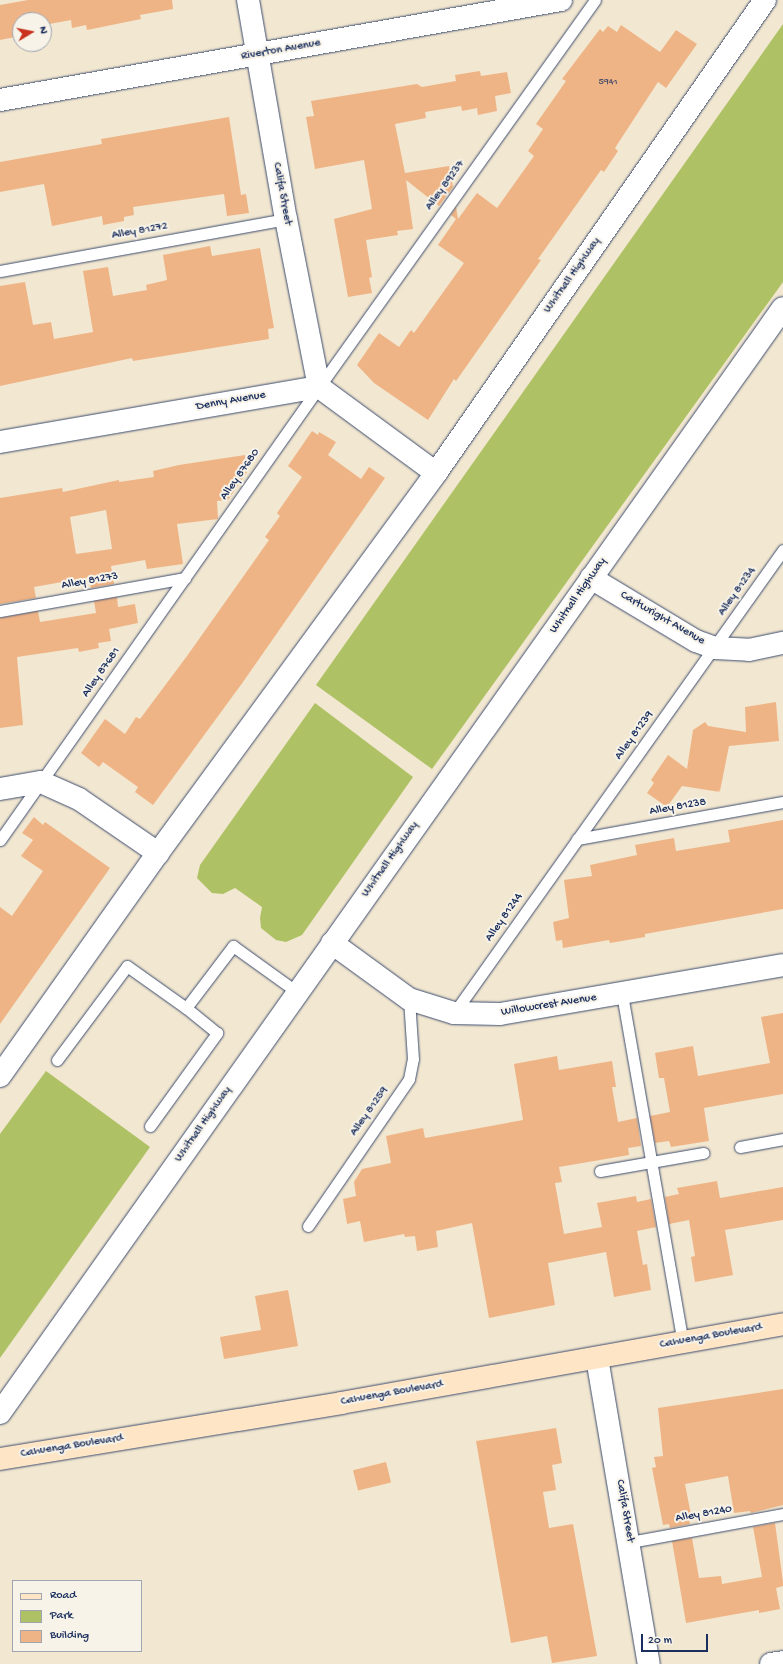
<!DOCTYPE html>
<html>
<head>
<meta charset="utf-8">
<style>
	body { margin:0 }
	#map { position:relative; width:783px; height:1664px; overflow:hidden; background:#f2e7d0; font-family:"Gochi Hand",sans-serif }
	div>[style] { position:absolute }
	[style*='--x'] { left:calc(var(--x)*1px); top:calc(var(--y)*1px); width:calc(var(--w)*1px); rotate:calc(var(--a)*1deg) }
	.green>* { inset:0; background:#afc165 }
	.building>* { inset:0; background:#efb486; transform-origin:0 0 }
	.roads { filter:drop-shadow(0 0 1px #3b4b6f) drop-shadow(0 0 1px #3b4b6f) }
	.service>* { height:11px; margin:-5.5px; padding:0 5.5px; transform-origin:5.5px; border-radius:5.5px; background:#fff }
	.minor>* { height:22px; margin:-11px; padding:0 11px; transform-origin:11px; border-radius:11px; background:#fff }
	.secondary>* { height:22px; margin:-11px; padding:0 11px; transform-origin:11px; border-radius:11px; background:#fde5c5 }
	span { translate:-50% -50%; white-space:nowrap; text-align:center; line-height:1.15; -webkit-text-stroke:4px #f7f3e8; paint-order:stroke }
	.number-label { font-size:10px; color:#505068 }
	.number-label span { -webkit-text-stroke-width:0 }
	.street-label { font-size:12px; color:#1b2f5e }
	.legend { position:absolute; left:12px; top:1580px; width:130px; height:72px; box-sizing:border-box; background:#f7f3e8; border:1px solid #9fa5b1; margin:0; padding:5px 7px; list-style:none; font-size:12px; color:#1b2f5e }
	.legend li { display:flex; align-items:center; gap:8px; height:20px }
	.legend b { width:20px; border:1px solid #9fa5b1 }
	.north { position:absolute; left:12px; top:12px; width:40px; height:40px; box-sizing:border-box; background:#f7f3e8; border:1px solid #9fa5b1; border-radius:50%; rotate:80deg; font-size:11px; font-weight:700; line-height:16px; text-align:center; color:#1b2f5e }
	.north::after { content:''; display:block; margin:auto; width:14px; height:18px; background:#c8321e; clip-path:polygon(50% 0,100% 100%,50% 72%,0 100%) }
	.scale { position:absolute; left:641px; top:1634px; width:67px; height:18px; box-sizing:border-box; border:2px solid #1b2f5e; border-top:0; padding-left:5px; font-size:12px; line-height:14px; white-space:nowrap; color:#1b2f5e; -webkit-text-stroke:3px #f7f3e8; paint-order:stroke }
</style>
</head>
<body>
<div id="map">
	<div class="green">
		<div style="clip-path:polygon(783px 24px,783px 282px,432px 769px,316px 685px)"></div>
		<div style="clip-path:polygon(315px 703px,413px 777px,302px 935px,286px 942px,276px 940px,261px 928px,260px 918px,262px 907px,235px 888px,223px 894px,212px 893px,197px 878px,200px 865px)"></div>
		<div style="clip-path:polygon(46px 1071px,150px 1147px,0 1358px,0 1134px)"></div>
	</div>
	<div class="building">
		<div style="clip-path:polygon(28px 0,172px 0,173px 9px,140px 15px,141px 19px,87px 30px,86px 25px,72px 28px,71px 20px,44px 25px,44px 20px,20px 20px,20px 36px,0 40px,0 5px)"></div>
		<div style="clip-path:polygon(621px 25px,660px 52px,676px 30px,697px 44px,666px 88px,658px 82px,615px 148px,618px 151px,604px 172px,601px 170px,538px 259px,541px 260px,456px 381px,454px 379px,428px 420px,374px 383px,357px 365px,379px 333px,399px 347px,411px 330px,414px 333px,464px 263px,438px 245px,456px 219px,451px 215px,456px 207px,458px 219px,477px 193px,497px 208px,534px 156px,528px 151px,543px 129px,536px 124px,566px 81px,562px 79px,600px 29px,603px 32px,608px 26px,617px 32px)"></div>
		<div style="clip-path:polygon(480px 71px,481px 76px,507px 72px,511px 93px,495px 96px,497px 111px,478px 115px,477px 108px,462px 111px,461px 106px,425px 112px,426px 118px,395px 124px,405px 173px,449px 166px,453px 187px,439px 206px,406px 180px,413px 229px,397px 231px,398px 235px,366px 240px,372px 277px,369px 278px,372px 293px,348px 297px,334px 219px,372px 209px,364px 160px,315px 169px,306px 117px,314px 116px,311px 101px,417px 84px,422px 87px,456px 81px,455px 75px)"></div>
		<div style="clip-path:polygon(229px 117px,241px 195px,246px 194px,249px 213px,227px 216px,224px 194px,133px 207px,134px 215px,124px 217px,124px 221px,103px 225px,102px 216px,52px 226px,44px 184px,0 192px,0 162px,102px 144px,101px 139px)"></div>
		<div style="clip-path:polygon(210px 246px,212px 256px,260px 248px,274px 328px,268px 329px,269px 339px,133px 361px,132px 358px,0 386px,0 286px,25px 282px,33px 325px,51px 322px,54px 339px,93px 332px,83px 271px,108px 267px,113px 296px,147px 290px,146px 285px,167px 280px,163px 255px)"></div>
		<div style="clip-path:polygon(312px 431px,318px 435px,319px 432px,336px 442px,328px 455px,361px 479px,369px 467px,385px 478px,243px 682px,153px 805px,135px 792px,138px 787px,103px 762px,99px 767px,81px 753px,105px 719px,125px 734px,136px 717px,140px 719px,187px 656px,269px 540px,265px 537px,280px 516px,277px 513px,302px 477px,288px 466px)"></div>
		<div style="clip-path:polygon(evenodd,245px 455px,247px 472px,228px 500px,217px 501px,218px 519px,177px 524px,183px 564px,147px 569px,145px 560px,111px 566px,114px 584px,91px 588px,90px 577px,34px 587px,36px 598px,0 604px,0 498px,62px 488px,63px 492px,119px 480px,119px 482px,154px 477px,153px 471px,179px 465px,245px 455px,106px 510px,112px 549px,76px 554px,70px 517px,106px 510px)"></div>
		<div style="clip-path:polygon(117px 597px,118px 607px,135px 604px,138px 623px,109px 629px,111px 641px,98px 643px,99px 648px,79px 652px,78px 648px,17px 657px,23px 725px,0 728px,0 618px,38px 611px,40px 622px,96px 613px,94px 601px)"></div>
		<div style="clip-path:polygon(776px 702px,779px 741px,729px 746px,720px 791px,717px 790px,720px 792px,682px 786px,667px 807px,647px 793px,654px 783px,651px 780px,668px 755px,687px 769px,693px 730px,705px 722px,708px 726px,746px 732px,745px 707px)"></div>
		<div style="clip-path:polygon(34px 817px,43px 825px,45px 822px,110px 868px,0 1024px,0 907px,12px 916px,43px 871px,21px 856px,33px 840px,22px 833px)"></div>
		<div style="clip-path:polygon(783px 820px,783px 909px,645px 934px,645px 937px,610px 943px,609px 940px,563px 948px,562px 940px,556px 941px,553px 922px,569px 918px,564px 880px,592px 876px,590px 865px,637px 855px,635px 845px,674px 838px,676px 851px,730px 842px,728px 830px)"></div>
		<div style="clip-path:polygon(783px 1013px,783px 1094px,704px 1108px,709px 1141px,671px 1147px,669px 1141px,655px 1143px,650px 1116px,670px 1112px,664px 1078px,659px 1078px,655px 1053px,693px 1046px,698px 1076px,770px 1063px,761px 1017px)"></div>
		<div style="clip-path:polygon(557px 1056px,559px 1070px,612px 1061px,616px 1087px,612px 1087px,618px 1122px,637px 1118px,641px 1146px,628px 1148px,629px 1155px,559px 1167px,562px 1182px,555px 1183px,564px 1234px,602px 1227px,597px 1203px,636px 1196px,637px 1202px,651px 1199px,656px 1227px,637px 1231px,643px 1265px,647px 1264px,651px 1290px,614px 1297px,606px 1252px,548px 1263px,555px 1305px,489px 1318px,472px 1223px,436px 1231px,438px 1247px,417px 1251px,415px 1236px,405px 1237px,404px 1234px,364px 1242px,360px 1221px,347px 1224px,343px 1199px,356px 1196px,354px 1182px,362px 1169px,391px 1163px,386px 1136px,423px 1128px,425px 1138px,523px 1120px,514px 1064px)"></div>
		<div style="clip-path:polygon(717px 1181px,720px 1198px,783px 1187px,783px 1220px,725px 1230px,733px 1275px,695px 1282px,691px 1257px,695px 1256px,689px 1220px,669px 1224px,665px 1197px,679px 1194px,677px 1188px)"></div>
		<div style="clip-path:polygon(288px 1290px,298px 1346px,224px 1359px,220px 1337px,261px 1330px,255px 1296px)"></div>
		<div style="clip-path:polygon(783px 1389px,783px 1505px,751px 1513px,750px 1511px,734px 1513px,728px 1476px,685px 1484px,692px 1520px,689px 1520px,690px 1524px,670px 1528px,669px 1524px,663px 1525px,652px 1468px,656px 1467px,654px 1457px,663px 1456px,658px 1408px)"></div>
		<div style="clip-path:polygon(556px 1428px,562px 1463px,552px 1465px,556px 1490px,543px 1492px,549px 1528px,573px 1524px,597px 1656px,552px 1663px,547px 1636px,511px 1643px,476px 1441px)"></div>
		<div style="left:386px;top:1462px;width:21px;height:34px;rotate:76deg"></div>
		<div style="clip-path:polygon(775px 1523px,783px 1582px,783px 1586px,776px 1588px,780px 1609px,759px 1613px,759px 1610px,686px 1623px,672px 1541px,692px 1538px,699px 1578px,721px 1576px,722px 1584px,762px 1577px,753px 1527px)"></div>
	</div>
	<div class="roads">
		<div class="service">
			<div style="--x:0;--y:271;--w:291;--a:-10.3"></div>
			<div style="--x:0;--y:611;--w:188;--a:-10.1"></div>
			<div style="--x:577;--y:839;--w:209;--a:-10.2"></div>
			<div style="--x:0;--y:840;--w:554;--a:-54.85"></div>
			<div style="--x:319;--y:387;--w:475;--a:-54.5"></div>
			<div style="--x:622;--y:994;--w:353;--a:80.1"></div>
			<div style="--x:454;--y:1013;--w:568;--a:-54.6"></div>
			<div style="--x:57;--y:1060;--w:117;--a:-53.3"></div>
			<div style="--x:127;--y:966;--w:72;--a:35.4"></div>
			<div style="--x:150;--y:1126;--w:115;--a:-54.2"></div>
			<div style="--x:217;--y:1033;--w:40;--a:-141"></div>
			<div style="--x:186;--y:1008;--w:78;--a:-52.8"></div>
			<div style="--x:233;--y:946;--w:79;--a:35.7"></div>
			<div style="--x:740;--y:1147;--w:44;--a:-10.5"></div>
			<div style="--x:600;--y:1171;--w:105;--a:-9.9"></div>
			<div style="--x:308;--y:1226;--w:178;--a:-55.5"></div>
			<div style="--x:409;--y:1079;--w:20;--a:-79"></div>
			<div style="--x:413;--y:1059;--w:60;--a:-93.8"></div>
			<div style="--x:630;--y:1542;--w:156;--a:-10.4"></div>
		</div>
		<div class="minor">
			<div style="--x:248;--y:0;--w:222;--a:80.2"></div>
			<div style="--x:286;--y:219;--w:171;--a:78.9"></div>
			<div style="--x:0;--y:100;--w:570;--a:-10.11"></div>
			<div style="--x:0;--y:442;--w:324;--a:-9.8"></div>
			<div style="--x:319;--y:387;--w:145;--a:36.3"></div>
			<div style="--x:591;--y:578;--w:122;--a:31"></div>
			<div style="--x:696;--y:641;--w:20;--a:20"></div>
			<div style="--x:715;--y:648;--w:34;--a:3"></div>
			<div style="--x:749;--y:650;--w:35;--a:-12"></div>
			<div style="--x:0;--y:789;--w:42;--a:-9.7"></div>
			<div style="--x:41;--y:782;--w:42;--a:24.1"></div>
			<div style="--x:79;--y:799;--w:96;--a:34.4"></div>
			<div style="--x:332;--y:943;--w:95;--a:36"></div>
			<div style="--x:409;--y:999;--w:47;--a:17.3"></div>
			<div style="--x:454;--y:1013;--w:46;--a:1.2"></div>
			<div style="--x:500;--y:1014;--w:287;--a:-9.8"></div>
			<div style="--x:0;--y:1076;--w:273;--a:-54.7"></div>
			<div style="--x:158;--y:853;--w:471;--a:-53.8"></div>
			<div style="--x:436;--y:473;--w:576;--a:-55.18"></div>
			<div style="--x:597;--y:1358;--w:310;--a:80.4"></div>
			<div style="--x:0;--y:1413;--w:1354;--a:-54.68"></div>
			<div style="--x:771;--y:1664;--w:12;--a:-9"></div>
		</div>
		<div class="secondary">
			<div style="--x:0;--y:1459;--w:346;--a:-9.3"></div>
			<div style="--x:341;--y:1403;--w:449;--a:-10.1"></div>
		</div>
	</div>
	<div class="number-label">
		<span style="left:608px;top:83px">5941</span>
	</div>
	<div class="street-label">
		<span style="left:281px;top:51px;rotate:-10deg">Riverton Avenue</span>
		<span style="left:446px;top:186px;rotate:-54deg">Alley 89237</span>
		<span style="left:281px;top:194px;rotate:80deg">Califa Street</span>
		<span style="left:140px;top:232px;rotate:-10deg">Alley 81272</span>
		<span style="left:573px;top:276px;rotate:-55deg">Whitnall Highway</span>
		<span style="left:231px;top:402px;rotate:-10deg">Denny Avenue</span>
		<span style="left:241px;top:475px;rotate:-55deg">Alley 87680</span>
		<span style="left:90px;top:582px;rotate:-10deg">Alley 81273</span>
		<span style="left:738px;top:592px;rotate:-55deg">Alley 81234</span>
		<span style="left:579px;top:596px;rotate:-55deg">Whitnall Highway</span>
		<span style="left:662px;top:619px;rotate:30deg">Cartwright Avenue</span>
		<span style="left:102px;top:673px;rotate:-55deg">Alley 87681</span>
		<span style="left:635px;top:736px;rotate:-54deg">Alley 81239</span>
		<span style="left:678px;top:808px;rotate:-10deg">Alley 81238</span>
		<span style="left:391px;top:860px;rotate:-55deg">Whitnall Highway</span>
		<span style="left:505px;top:918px;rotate:-55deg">Alley 81244</span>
		<span style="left:549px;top:1006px;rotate:-9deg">Willowcrest Avenue</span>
		<span style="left:370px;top:1112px;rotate:-55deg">Alley 81259</span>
		<span style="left:204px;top:1125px;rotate:-55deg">Whitnall Highway</span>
		<span style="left:711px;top:1337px;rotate:-10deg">Cahuenga Boulevard</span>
		<span style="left:392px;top:1394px;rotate:-10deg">Cahuenga Boulevard</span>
		<span style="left:72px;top:1447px;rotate:-9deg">Cahuenga Boulevard</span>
		<span style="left:624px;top:1511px;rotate:80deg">Califa Street</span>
		<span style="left:704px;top:1515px;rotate:-10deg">Alley 81240</span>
	</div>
	<ul class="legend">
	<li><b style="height:5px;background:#fde5c5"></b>Road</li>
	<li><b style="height:11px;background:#afc165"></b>Park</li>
	<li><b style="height:11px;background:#efb486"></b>Building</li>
	</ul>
	<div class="north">N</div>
	<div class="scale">20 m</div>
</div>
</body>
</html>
